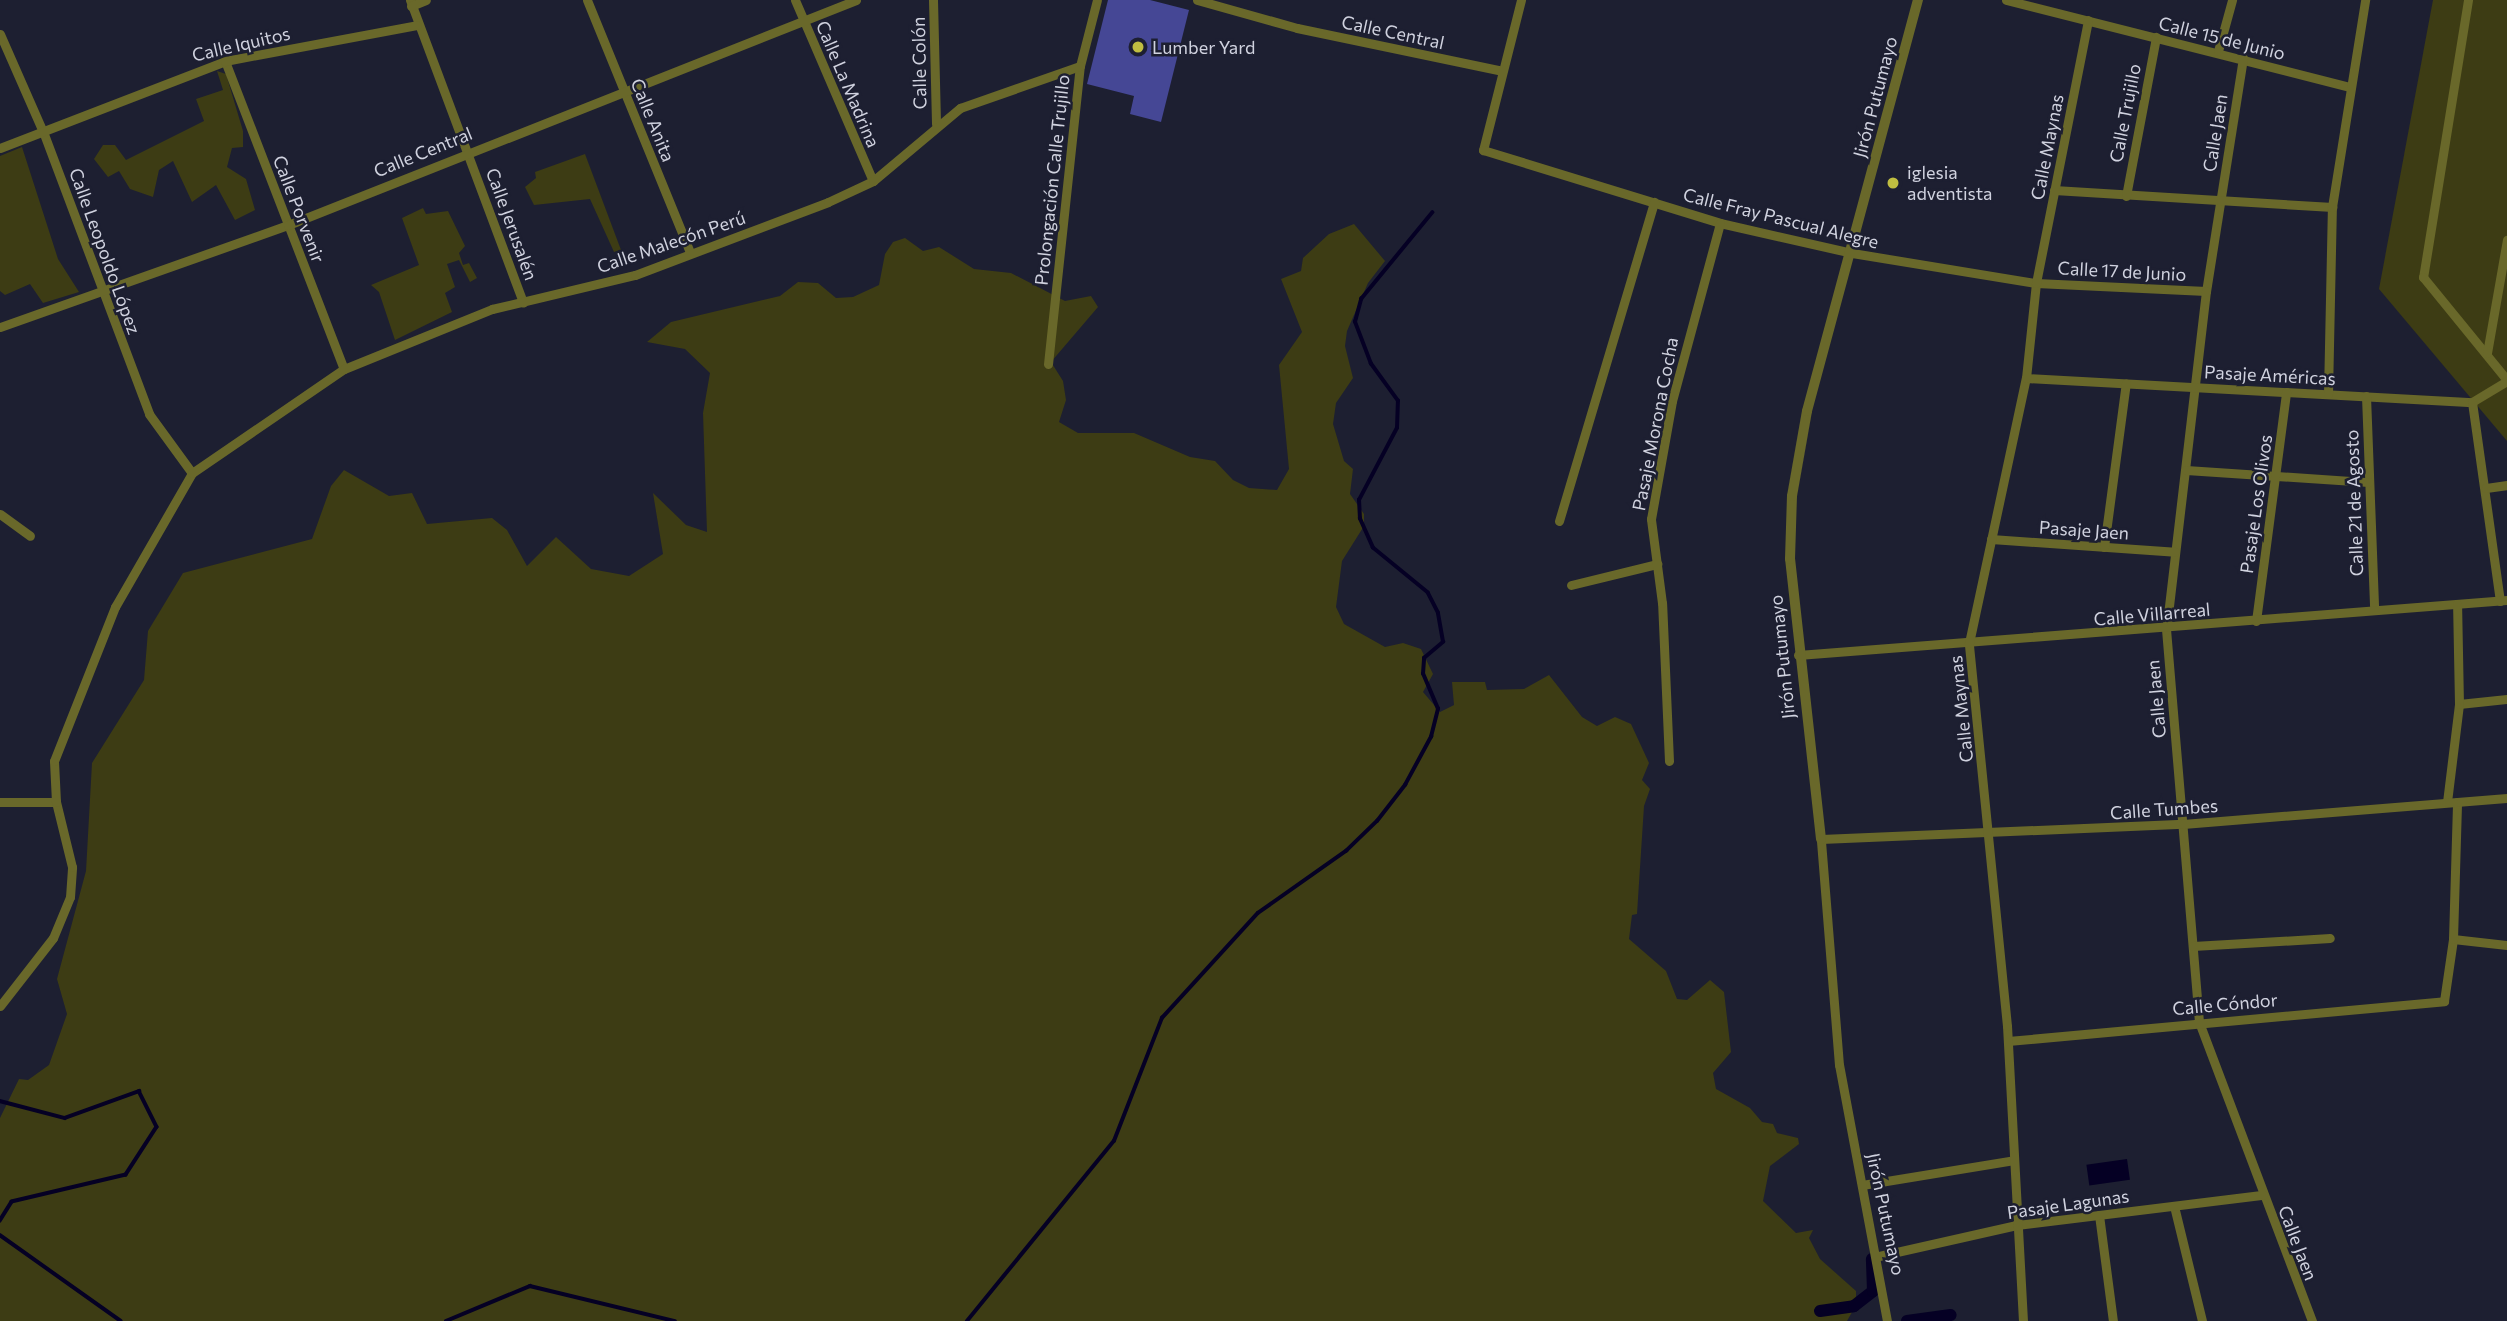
<!DOCTYPE html>
<html>
<head>
<meta charset="utf-8">
<style>
	body { margin:0 }
	#map { position:relative; width:2507px; height:1321px; overflow:hidden; background:#1d1f31; font-family:Commissioner,sans-serif }
	div>[style] { position:absolute }
	[style*='--x'] { left:calc(var(--x)*1px); top:calc(var(--y)*1px); width:calc(var(--w)*1px); rotate:calc(var(--a)*1deg) }
	.green>* { inset:0; background:#3d3c14 }
	.water>* { inset:0; background:#050024; transform-origin:0 0 }
	.stream>* { height:3.5px; margin:-1.75px; padding:0 1.75px; transform-origin:1.75px; border-radius:1.75px; background:#050024 }
	.canal>* { height:12px; margin:-6px; padding:0 6px; transform-origin:6px; border-radius:6px; background:#050024 }
	.building>* { inset:0; background:#454795 }
	.minor>* { height:9px; margin:-4.5px; padding:0 4.5px; transform-origin:4.5px; border-radius:4.5px; background:#69682a }
	.tertiary>* { height:10px; margin:-5px; padding:0 5px; transform-origin:5px; border-radius:5px; background:#69682a }
	.dots>* { width:19px; height:19px; translate:-50% -50%; box-sizing:border-box; border:4px solid #1d1f31; border-radius:50% }
	span { translate:-50% -50%; white-space:nowrap; text-align:center; line-height:1.15; -webkit-text-stroke:5px #1d1f31; paint-order:stroke }
	.street-label { font-size:18px; color:#d0d2df }
	.poi-label { font-size:18px; color:#d0d2df }
	.left { translate:0 -50%; text-align:left }
</style>
</head>
<body>
<div id="map">
	<div class="green">
		<div style="clip-path:polygon(2433px 0,2507px 0,2507px 441px,2379px 289px)"></div>
		<div style="clip-path:polygon(217px 71px,226px 74px,243px 131px,243px 147px,232px 148px,227px 167px,246px 179px,255px 210px,235px 220px,216px 185px,192px 202px,173px 161px,159px 170px,153px 197px,130px 189px,119px 171px,108px 177px,94px 159px,103px 145px,115px 145px,126px 160px,204px 121px,196px 99px,223px 90px)"></div>
		<div style="clip-path:polygon(22px 147px,58px 259px,79px 292px,43px 303px,30px 284px,5px 295px,0 291px,0 156px)"></div>
		<div style="clip-path:polygon(585px 154px,621px 250px,614px 252px,590px 199px,534px 205px,525px 187px,536px 178px,535px 172px)"></div>
		<div style="clip-path:polygon(423px 208px,426px 214px,448px 211px,465px 246px,459px 253px,463px 265px,469px 263px,477px 278px,470px 282px,459px 260px,447px 264px,455px 287px,445px 293px,452px 312px,395px 340px,379px 292px,371px 285px,419px 265px,402px 218px)"></div>
		<div style="clip-path:polygon(1354px 224px,1385px 261px,1368px 283px,1347px 331px,1345px 346px,1353px 378px,1336px 403px,1333px 424px,1344px 461px,1353px 469px,1350px 494px,1364px 514px,1364px 526px,1342px 561px,1336px 607px,1344px 624px,1385px 647px,1403px 643px,1421px 649px,1433px 674px,1423px 692px,1440px 712px,1454px 705px,1452px 682px,1485px 682px,1487px 690px,1524px 689px,1549px 675px,1582px 717px,1597px 726px,1615px 717px,1631px 724px,1649px 763px,1642px 780px,1650px 789px,1644px 806px,1637px 914px,1632px 915px,1629px 939px,1666px 971px,1677px 999px,1687px 1000px,1710px 980px,1724px 992px,1731px 1052px,1713px 1073px,1716px 1089px,1750px 1108px,1762px 1122px,1773px 1124px,1777px 1133px,1798px 1138px,1799px 1144px,1770px 1166px,1763px 1201px,1796px 1233px,1813px 1230px,1809px 1238px,1820px 1259px,1856px 1291px,1856px 1305px,1847px 1321px,0 1321px,0 1118px,19px 1079px,28px 1080px,49px 1065px,67px 1014px,57px 979px,86px 871px,92px 763px,144px 680px,148px 631px,183px 573px,312px 539px,331px 486px,344px 470px,389px 496px,412px 493px,427px 524px,492px 518px,507px 530px,527px 566px,556px 537px,591px 569px,629px 576px,663px 554px,653px 493px,686px 525px,707px 532px,703px 413px,710px 373px,685px 349px,647px 342px,671px 322px,780px 296px,798px 282px,818px 283px,836px 298px,853px 297px,879px 285px,885px 254px,893px 242px,905px 238px,923px 251px,939px 247px,974px 269px,1011px 273px,1065px 301px,1091px 296px,1098px 307px,1051px 362px,1063px 381px,1066px 400px,1059px 422px,1078px 433px,1134px 433px,1190px 457px,1215px 461px,1233px 480px,1249px 488px,1277px 490px,1289px 469px,1279px 365px,1302px 332px,1281px 279px,1301px 271px,1303px 258px,1329px 234px)"></div>
	</div>
	<div class="water">
		<div style="left:2127px;top:1159px;width:21px;height:41px;rotate:82deg"></div>
	</div>
	<div class="stream">
		<div style="--x:0;--y:1101;--w:67;--a:14.7"></div>
		<div style="--x:65;--y:1118;--w:79;--a:-20"></div>
		<div style="--x:139;--y:1091;--w:40;--a:63.4"></div>
		<div style="--x:157;--y:1127;--w:57;--a:122.9"></div>
		<div style="--x:126;--y:1175;--w:117;--a:166.7"></div>
		<div style="--x:12;--y:1202;--w:22;--a:122"></div>
		<div style="--x:0;--y:1235;--w:148;--a:35.4"></div>
		<div style="--x:446;--y:1321;--w:91;--a:-22.6"></div>
		<div style="--x:530;--y:1286;--w:149;--a:13.6"></div>
		<div style="--x:967;--y:1321;--w:232;--a:-50.8"></div>
		<div style="--x:1114;--y:1141;--w:132;--a:-68.7"></div>
		<div style="--x:1162;--y:1018;--w:142;--a:-47.6"></div>
		<div style="--x:1258;--y:913;--w:108;--a:-35.2"></div>
		<div style="--x:1346;--y:851;--w:43;--a:-44.1"></div>
		<div style="--x:1377;--y:821;--w:46;--a:-52.1"></div>
		<div style="--x:1405;--y:785;--w:55;--a:-61.6"></div>
		<div style="--x:1431;--y:737;--w:29;--a:-76"></div>
		<div style="--x:1438;--y:709;--w:38;--a:-113"></div>
		<div style="--x:1423;--y:674;--w:16;--a:-86"></div>
		<div style="--x:1424;--y:658;--w:25;--a:-40"></div>
		<div style="--x:1443;--y:642;--w:29;--a:-100"></div>
		<div style="--x:1438;--y:613;--w:22;--a:-117"></div>
		<div style="--x:1428;--y:593;--w:71;--a:-140.7"></div>
		<div style="--x:1373;--y:548;--w:32;--a:-114"></div>
		<div style="--x:1360;--y:519;--w:19;--a:-93"></div>
		<div style="--x:1359;--y:500;--w:81;--a:-62.2"></div>
		<div style="--x:1397;--y:428;--w:27;--a:-88"></div>
		<div style="--x:1398;--y:401;--w:46;--a:-126.1"></div>
		<div style="--x:1371;--y:364;--w:45;--a:-110.9"></div>
		<div style="--x:1355;--y:322;--w:24;--a:-75"></div>
		<div style="--x:1361;--y:299;--w:112;--a:-50.5"></div>
	</div>
	<div class="canal">
		<div style="--x:1820;--y:1311;--w:34;--a:-8"></div>
		<div style="--x:1854;--y:1306;--w:24;--a:-38"></div>
		<div style="--x:1873;--y:1291;--w:32;--a:-92"></div>
		<div style="--x:1907;--y:1321;--w:44;--a:-7.8"></div>
	</div>
	<div class="building">
		<div style="clip-path:polygon(1108px 0,1150px 0,1189px 10px,1161px 122px,1130px 114px,1134px 96px,1087px 84px)"></div>
	</div>
	<div class="minor">
		<div style="--x:410;--y:0;--w:323;--a:69.5"></div>
		<div style="--x:587;--y:0;--w:273;--a:67.8"></div>
		<div style="--x:795;--y:0;--w:197;--a:66.7"></div>
		<div style="--x:933;--y:0;--w:124;--a:88.6"></div>
		<div style="--x:1197;--y:0;--w:104;--a:15.6"></div>
		<div style="--x:1297;--y:28;--w:209;--a:11.8"></div>
		<div style="--x:1521;--y:0;--w:155;--a:104.2"></div>
		<div style="--x:1483;--y:150;--w:248;--a:17.1"></div>
		<div style="--x:1720;--y:223;--w:135;--a:12.8"></div>
		<div style="--x:1852;--y:253;--w:186;--a:9.3"></div>
		<div style="--x:2036;--y:283;--w:170;--a:2.7"></div>
		<div style="--x:2006;--y:0;--w:354;--a:14.2"></div>
		<div style="--x:2468;--y:0;--w:281;--a:99.2"></div>
		<div style="--x:2423;--y:277;--w:133;--a:50.8"></div>
		<div style="--x:411;--y:6;--w:16;--a:-22"></div>
		<div style="--x:0;--y:34;--w:109;--a:66.3"></div>
		<div style="--x:44;--y:134;--w:299;--a:69.4"></div>
		<div style="--x:149;--y:414;--w:73;--a:53.9"></div>
		<div style="--x:2218;--y:51;--w:53;--a:-74.6"></div>
		<div style="--x:2243;--y:58;--w:236;--a:99"></div>
		<div style="--x:2206;--y:291;--w:340;--a:96.7"></div>
		<div style="--x:2166;--y:629;--w:394;--a:85.2"></div>
		<div style="--x:2199;--y:1022;--w:320;--a:69.3"></div>
		<div style="--x:225;--y:61;--w:330;--a:68.9"></div>
		<div style="--x:0;--y:148;--w:241;--a:-21.1"></div>
		<div style="--x:225;--y:61;--w:195;--a:-10.6"></div>
		<div style="--x:2054;--y:190;--w:279;--a:3.5"></div>
		<div style="--x:2126;--y:196;--w:162;--a:-79.3"></div>
		<div style="--x:0;--y:327;--w:306;--a:-19.5"></div>
		<div style="--x:288;--y:225;--w:611;--a:-21.61"></div>
		<div style="--x:2487;--y:353;--w:115;--a:-80"></div>
		<div style="--x:1048;--y:364;--w:300;--a:-83.9"></div>
		<div style="--x:1080;--y:66;--w:68;--a:-75.6"></div>
		<div style="--x:2026;--y:378;--w:447;--a:3.1"></div>
		<div style="--x:2472;--y:402;--w:41;--a:-31"></div>
		<div style="--x:2328;--y:394;--w:187;--a:-88.8"></div>
		<div style="--x:2332;--y:207;--w:210;--a:-80.9"></div>
		<div style="--x:2366;--y:396;--w:213;--a:87.8"></div>
		<div style="--x:2472;--y:402;--w:201;--a:82"></div>
		<div style="--x:2186;--y:470;--w:183;--a:3.8"></div>
		<div style="--x:2486;--y:488;--w:21;--a:-8"></div>
		<div style="--x:0;--y:514;--w:37;--a:36"></div>
		<div style="--x:1559;--y:521;--w:333;--a:-73.4"></div>
		<div style="--x:1991;--y:539;--w:184;--a:4"></div>
		<div style="--x:2104;--y:547;--w:165;--a:-82.4"></div>
		<div style="--x:1571;--y:585;--w:89;--a:-13.7"></div>
		<div style="--x:2256;--y:621;--w:231;--a:-82.5"></div>
		<div style="--x:1798;--y:655;--w:711;--a:-4.44"></div>
		<div style="--x:2459;--y:704;--w:48;--a:-5.9"></div>
		<div style="--x:1669;--y:761;--w:158;--a:-92.5"></div>
		<div style="--x:1662;--y:603;--w:85;--a:-97.5"></div>
		<div style="--x:1651;--y:519;--w:120;--a:-79.9"></div>
		<div style="--x:1672;--y:401;--w:184;--a:-74.9"></div>
		<div style="--x:0;--y:802;--w:56;--a:0"></div>
		<div style="--x:2447;--y:802;--w:99;--a:-83"></div>
		<div style="--x:2459;--y:704;--w:100;--a:-91.1"></div>
		<div style="--x:2453;--y:939;--w:54;--a:6.3"></div>
		<div style="--x:2193;--y:946;--w:137;--a:-3.3"></div>
		<div style="--x:0;--y:1006;--w:86;--a:-52.1"></div>
		<div style="--x:53;--y:938;--w:44;--a:-67.5"></div>
		<div style="--x:70;--y:897;--w:30;--a:-86"></div>
		<div style="--x:72;--y:867;--w:67;--a:-103.8"></div>
		<div style="--x:56;--y:802;--w:41;--a:-92.8"></div>
		<div style="--x:54;--y:761;--w:166;--a:-68.4"></div>
		<div style="--x:115;--y:607;--w:155;--a:-60.1"></div>
		<div style="--x:192;--y:473;--w:184;--a:-34.4"></div>
		<div style="--x:344;--y:369;--w:160;--a:-22.1"></div>
		<div style="--x:492;--y:309;--w:147;--a:-13.4"></div>
		<div style="--x:635;--y:275;--w:206;--a:-20.7"></div>
		<div style="--x:828;--y:202;--w:50;--a:-25"></div>
		<div style="--x:873;--y:181;--w:114;--a:-40"></div>
		<div style="--x:960;--y:108;--w:127;--a:-19.3"></div>
		<div style="--x:2008;--y:1041;--w:438;--a:-5.2"></div>
		<div style="--x:2444;--y:1001;--w:63;--a:-81.7"></div>
		<div style="--x:2453;--y:939;--w:137;--a:-88.3"></div>
		<div style="--x:1862;--y:1185;--w:154;--a:-9.3"></div>
		<div style="--x:2174;--y:1206;--w:118;--a:76.3"></div>
		<div style="--x:2099;--y:1215;--w:107;--a:82.5"></div>
		<div style="--x:1879;--y:1256;--w:141;--a:-12.7"></div>
		<div style="--x:2017;--y:1225;--w:248;--a:-7"></div>
		<div style="--x:1887;--y:1321;--w:260;--a:-100.6"></div>
		<div style="--x:1839;--y:1065;--w:227;--a:-94.6"></div>
		<div style="--x:1821;--y:839;--w:362;--a:-2.4"></div>
		<div style="--x:2183;--y:824;--w:325;--a:-4.6"></div>
		<div style="--x:2023;--y:1321;--w:295;--a:-93.1"></div>
		<div style="--x:2007;--y:1026;--w:385;--a:-95.7"></div>
		<div style="--x:1969;--y:643;--w:271;--a:-77.9"></div>
		<div style="--x:2026;--y:378;--w:96;--a:-84"></div>
		<div style="--x:2036;--y:283;--w:268;--a:-78.8"></div>
	</div>
	<div class="tertiary">
		<div style="--x:1821;--y:839;--w:282;--a:-96.3"></div>
		<div style="--x:1790;--y:559;--w:63;--a:-88.2"></div>
		<div style="--x:1792;--y:496;--w:86;--a:-80"></div>
		<div style="--x:1807;--y:411;--w:426;--a:-74.9"></div>
	</div>
	<div class="dots">
		<div style="left:1138px;top:47px;background:#c0be41"></div>
		<div style="left:1893px;top:183px;background:#c0be41"></div>
	</div>
	<div class="street-label">
		<span style="left:1393px;top:32px;rotate:12deg">Calle Central</span>
		<span style="left:2222px;top:38px;rotate:14deg">Calle 15 de Junio</span>
		<span style="left:241px;top:44px;rotate:-13deg">Calle Iquitos</span>
		<span style="left:919px;top:63px;rotate:-91deg">Calle Colón</span>
		<span style="left:848px;top:84px;rotate:67deg">Calle La Madrina</span>
		<span style="left:1875px;top:97px;rotate:-75deg">Jirón Putumayo</span>
		<span style="left:2125px;top:113px;rotate:-79deg">Calle Trujillo</span>
		<span style="left:653px;top:120px;rotate:68deg">Calle Anita</span>
		<span style="left:2215px;top:133px;rotate:-81deg">Calle Jaen</span>
		<span style="left:2047px;top:147px;rotate:-79deg">Calle Maynas</span>
		<span style="left:423px;top:152px;rotate:-22deg">Calle Central</span>
		<span style="left:1052px;top:180px;rotate:-84deg">Prolongación Calle Trujillo</span>
		<span style="left:299px;top:209px;rotate:69deg">Calle Porvenir</span>
		<span style="left:1781px;top:218px;rotate:14deg">Calle Fray Pascual Alegre</span>
		<span style="left:512px;top:224px;rotate:70deg">Calle Jerusalén</span>
		<span style="left:671px;top:242px;rotate:-19deg">Calle Malecón Perú</span>
		<span style="left:105px;top:251px;rotate:70deg">Calle Leopoldo López</span>
		<span style="left:2122px;top:271px;rotate:3deg">Calle 17 de Junio</span>
		<span style="left:2270px;top:375px;rotate:3deg">Pasaje Américas</span>
		<span style="left:1655px;top:424px;rotate:-79deg">Pasaje Morona Cocha</span>
		<span style="left:2354px;top:503px;rotate:-92deg">Calle 21 de Agosto</span>
		<span style="left:2256px;top:504px;rotate:-82deg">Pasaje Los Olivos</span>
		<span style="left:2084px;top:530px;rotate:4deg">Pasaje Jaen</span>
		<span style="left:2152px;top:614px;rotate:-5deg">Calle Villarreal</span>
		<span style="left:1782px;top:657px;rotate:-96deg">Jirón Putumayo</span>
		<span style="left:2156px;top:699px;rotate:-95deg">Calle Jaen</span>
		<span style="left:1961px;top:709px;rotate:-96deg">Calle Maynas</span>
		<span style="left:2164px;top:809px;rotate:-4deg">Calle Tumbes</span>
		<span style="left:2225px;top:1004px;rotate:-5deg">Calle Cóndor</span>
		<span style="left:2068px;top:1204px;rotate:-8deg">Pasaje Lagunas</span>
		<span style="left:1886px;top:1214px;rotate:78deg">Jirón Putumayo</span>
		<span style="left:2298px;top:1243px;rotate:69deg">Calle Jaen</span>
	</div>
	<div class="poi-label">
		<span class="left" style="left:1152px;top:47px">Lumber Yard</span>
		<span class="left" style="left:1907px;top:183px">iglesia<br>adventista</span>
	</div>
</div>
</body>
</html>
